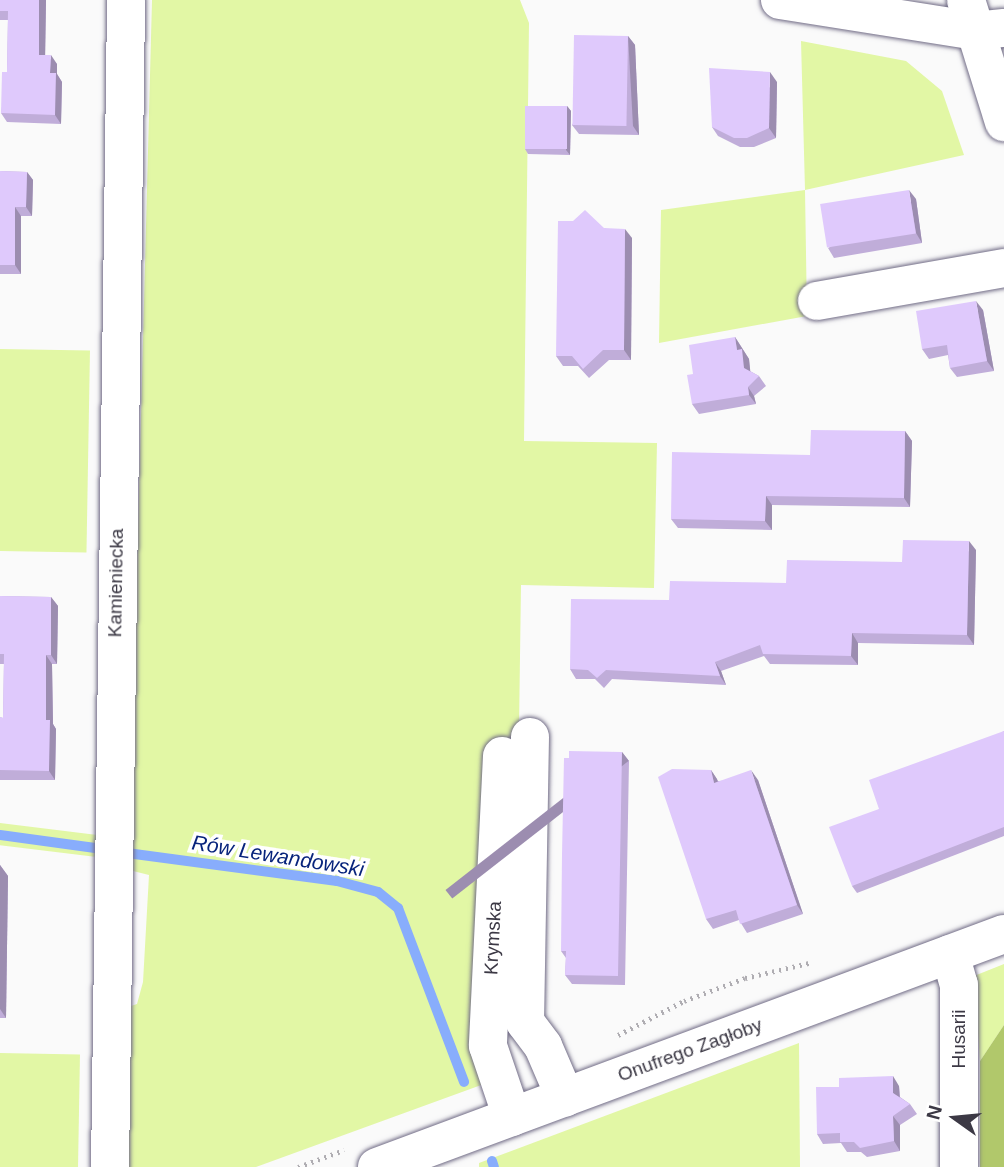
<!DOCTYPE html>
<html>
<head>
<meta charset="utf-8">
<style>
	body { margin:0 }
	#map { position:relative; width:1004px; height:1167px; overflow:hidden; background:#fafafa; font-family:Arial,sans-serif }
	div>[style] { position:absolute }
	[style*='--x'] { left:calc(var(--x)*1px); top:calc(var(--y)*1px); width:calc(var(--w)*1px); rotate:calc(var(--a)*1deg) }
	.green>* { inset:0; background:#e2f7a5; transform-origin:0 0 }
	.forest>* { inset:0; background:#b1c86b }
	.stream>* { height:10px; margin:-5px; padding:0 5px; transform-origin:5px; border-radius:5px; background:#88adfc }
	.path>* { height:4.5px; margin-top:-2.25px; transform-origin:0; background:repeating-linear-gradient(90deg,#afadb2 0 2px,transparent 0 7px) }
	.roads { filter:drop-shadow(0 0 2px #716c86) drop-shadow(0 0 2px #716c86) }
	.minor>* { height:38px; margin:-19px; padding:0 19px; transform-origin:19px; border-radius:19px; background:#fff }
	.wall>* { inset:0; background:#c0add9 }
	.shaded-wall>* { inset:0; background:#9c8db0; transform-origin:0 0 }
	.building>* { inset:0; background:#dfc9fc; transform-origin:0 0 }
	span { translate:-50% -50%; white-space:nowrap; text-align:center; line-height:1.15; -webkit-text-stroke:7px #fff; paint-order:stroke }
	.street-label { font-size:19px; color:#3c3945 }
	.water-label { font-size:21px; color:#08247c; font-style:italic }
	.north { position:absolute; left:920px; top:1083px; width:70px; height:70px; -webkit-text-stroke:5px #fff; paint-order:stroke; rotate:285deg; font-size:19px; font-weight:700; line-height:28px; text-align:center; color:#3c3945 }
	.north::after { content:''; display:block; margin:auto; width:24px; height:32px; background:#3c3945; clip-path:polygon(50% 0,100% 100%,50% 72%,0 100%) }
</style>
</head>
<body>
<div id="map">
	<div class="green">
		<div style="clip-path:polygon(152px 0,520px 0,529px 23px,524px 441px,657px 443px,654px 588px,521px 585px,519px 729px,484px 1084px,256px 1167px,126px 1167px,128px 1007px,137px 1004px,143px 982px,149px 875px,129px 870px)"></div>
		<div style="clip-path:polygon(801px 41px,906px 61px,942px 91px,964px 155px,805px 190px,807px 316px,659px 343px,661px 210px,805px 190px)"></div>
		<div style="left:0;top:349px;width:90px;height:202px;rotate:1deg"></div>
		<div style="left:0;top:823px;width:98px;height:22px;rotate:7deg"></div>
		<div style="clip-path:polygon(1004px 964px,1004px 1025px,980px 1061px,974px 976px)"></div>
		<div style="clip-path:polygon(799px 1043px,800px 1167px,479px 1167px,479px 1163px)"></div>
		<div style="left:0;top:1053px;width:80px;height:114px;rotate:1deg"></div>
	</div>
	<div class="forest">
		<div style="clip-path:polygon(1004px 1025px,1004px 1167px,980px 1167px,980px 1061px)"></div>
	</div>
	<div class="stream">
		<div style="--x:0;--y:835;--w:96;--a:7.8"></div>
		<div style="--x:127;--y:853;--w:212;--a:7.6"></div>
		<div style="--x:337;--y:881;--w:42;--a:15"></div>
		<div style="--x:378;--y:892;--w:26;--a:39"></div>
		<div style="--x:398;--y:908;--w:186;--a:69.2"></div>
		<div style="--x:492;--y:1161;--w:6;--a:72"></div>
	</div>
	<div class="path">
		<div style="--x:618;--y:1035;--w:74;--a:-27.3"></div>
		<div style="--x:684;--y:1001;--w:65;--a:-20.7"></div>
		<div style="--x:745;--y:978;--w:66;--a:-13.2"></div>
		<div style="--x:298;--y:1167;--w:49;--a:-20.3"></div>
	</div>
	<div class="roads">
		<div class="minor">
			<div style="--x:780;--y:0;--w:197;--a:9"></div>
			<div style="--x:975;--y:31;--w:29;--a:-6"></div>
			<div style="--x:966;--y:0;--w:128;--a:72.7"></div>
			<div style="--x:817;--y:301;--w:190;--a:-10"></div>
			<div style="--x:530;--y:737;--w:285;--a:91"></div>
			<div style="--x:525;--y:1022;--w:30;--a:53"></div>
			<div style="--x:543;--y:1046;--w:56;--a:66.7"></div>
			<div style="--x:502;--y:756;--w:290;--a:92.8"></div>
			<div style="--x:488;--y:1046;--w:75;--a:71.3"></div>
			<div style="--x:950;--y:954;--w:32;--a:74"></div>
			<div style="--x:959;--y:985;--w:182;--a:90"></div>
			<div style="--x:110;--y:1167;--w:1167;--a:-89.21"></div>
			<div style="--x:377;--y:1167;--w:669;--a:-20.39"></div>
		</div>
	</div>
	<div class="wall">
		<div style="clip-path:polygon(0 0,46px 0,45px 55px,57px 64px,57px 74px,62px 82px,61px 124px,7px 122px,1px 113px,7px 72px,8px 20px,0 20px)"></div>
		<div style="clip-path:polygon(628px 36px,635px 45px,639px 135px,579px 134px,572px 125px)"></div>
		<div style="clip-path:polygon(777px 82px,776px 138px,754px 147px,740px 147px,718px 136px,712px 127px)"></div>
		<div style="clip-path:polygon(567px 106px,571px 111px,570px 155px,528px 154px,525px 149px)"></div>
		<div style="clip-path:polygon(0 171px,27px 172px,33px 180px,32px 216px,21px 216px,21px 274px,0 274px)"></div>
		<div style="clip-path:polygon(916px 199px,922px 243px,834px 258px,828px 248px)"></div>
		<div style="clip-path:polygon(604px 228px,632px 238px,631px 360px,609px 360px,589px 378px,578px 366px,563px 366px,556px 356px)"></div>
		<div style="clip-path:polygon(983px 310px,994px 371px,957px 377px,950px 368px,948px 355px,929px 359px,922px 349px)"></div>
		<div style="clip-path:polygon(735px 337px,749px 359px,750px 371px,759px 376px,766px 386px,754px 396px,756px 404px,699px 414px,692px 404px,693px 374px)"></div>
		<div style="clip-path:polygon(905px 431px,912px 441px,910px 507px,772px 505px,772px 530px,678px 528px,671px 519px,810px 455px)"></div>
		<div style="clip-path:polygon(976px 550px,974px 645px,858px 643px,858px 665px,770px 664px,764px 656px,721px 671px,726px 685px,612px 679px,604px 688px,595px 679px,576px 679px,570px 669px,669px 600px,786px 583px)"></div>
		<div style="clip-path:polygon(0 596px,51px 597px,58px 606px,57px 664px,52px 664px,53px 724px,56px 729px,55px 780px,0 780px,0 717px,3px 718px,4px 664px,0 664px)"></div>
		<div style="clip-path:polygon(1004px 731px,1004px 836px,857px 893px,852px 886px,879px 809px)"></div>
		<div style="clip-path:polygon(622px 752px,629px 761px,625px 985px,572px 984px,565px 975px,566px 958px,561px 951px)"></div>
		<div style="clip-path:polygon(711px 770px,718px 781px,758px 780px,803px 914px,747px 933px,739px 920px,713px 929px,706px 919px)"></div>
		<div style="clip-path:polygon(0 865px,8px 876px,6px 1018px,0 1018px)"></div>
		<div style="clip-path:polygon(899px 1086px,900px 1097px,910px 1104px,917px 1114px,900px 1125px,900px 1151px,867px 1157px,861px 1152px,847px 1152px,841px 1143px,823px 1144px,817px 1134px)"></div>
	</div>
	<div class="shaded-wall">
		<div style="clip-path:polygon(39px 0,46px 0,45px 64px,39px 55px)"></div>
		<div style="clip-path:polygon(628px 36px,635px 45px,639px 135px,633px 126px)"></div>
		<div style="clip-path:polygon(51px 55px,57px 64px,57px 74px,62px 82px,61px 124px,55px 115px,50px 73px)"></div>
		<div style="clip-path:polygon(770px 72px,777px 82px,776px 138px,769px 128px)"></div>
		<div style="clip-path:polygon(567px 106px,571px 111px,570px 155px,566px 150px)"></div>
		<div style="clip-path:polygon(27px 172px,33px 180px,32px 216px,26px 207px)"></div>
		<div style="clip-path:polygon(909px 190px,916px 199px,922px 243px,916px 233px)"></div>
		<div style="clip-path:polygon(15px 207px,21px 216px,21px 274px,15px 265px)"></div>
		<div style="clip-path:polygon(625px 229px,632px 238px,631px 360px,624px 350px)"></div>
		<div style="clip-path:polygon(976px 301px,983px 310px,994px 371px,987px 361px)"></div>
		<div style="clip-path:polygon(735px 337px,749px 359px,751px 378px,744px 368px,737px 350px)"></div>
		<div style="clip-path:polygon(748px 387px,754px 396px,756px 404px,749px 395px)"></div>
		<div style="clip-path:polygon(905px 431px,912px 441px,910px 507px,904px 498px)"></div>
		<div style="clip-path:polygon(766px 496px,772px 505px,772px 530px,765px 521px)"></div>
		<div style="clip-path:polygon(969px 541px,976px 550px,974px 645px,967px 635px)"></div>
		<div style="clip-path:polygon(51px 597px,58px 606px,57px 664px,51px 655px)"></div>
		<div style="clip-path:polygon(852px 633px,858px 643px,858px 665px,851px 656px)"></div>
		<div style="clip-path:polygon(46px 655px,52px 664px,53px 724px,56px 729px,55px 780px,49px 771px,46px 720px)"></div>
		<div style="clip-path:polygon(715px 662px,721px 671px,726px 685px,720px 676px)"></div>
		<div style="left:622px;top:752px;width:11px;height:224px;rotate:52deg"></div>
		<div style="clip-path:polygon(711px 770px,717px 779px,721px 792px,714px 783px)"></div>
		<div style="clip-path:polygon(751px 770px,758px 780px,803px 914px,797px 905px)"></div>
		<div style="clip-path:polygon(0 865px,8px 876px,6px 1018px,0 1009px)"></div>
		<div style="clip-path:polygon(893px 1076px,899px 1086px,900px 1102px,893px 1093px)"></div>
		<div style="clip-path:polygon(893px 1116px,900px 1125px,900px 1151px,894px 1141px)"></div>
	</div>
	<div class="building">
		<div style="clip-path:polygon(0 0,39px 0,39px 55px,51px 55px,50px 73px,56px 73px,55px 115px,1px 113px,2px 72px,7px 72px,8px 11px,0 11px)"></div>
		<div style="left:574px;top:35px;width:54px;height:90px;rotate:1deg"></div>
		<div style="clip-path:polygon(709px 68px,770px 72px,769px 128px,747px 138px,734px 138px,712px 127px)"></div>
		<div style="left:525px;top:106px;width:42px;height:43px"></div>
		<div style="clip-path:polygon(0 171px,27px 172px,26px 207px,15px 207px,15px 265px,0 265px)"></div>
		<div style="left:909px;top:190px;width:44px;height:90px;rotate:81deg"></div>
		<div style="clip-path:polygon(585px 210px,604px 228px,625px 229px,624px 350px,603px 350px,583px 369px,572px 356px,556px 356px,558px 221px,573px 221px)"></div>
		<div style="clip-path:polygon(976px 301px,987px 361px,950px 368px,947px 345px,922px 349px,916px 311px)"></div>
		<div style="clip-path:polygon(735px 337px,737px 350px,742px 349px,744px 368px,759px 376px,748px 387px,749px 395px,692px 404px,687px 375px,693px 374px,689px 345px)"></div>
		<div style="clip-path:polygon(811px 430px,905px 431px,904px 498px,766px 496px,765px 521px,671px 519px,672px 452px,810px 455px)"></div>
		<div style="clip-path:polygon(903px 540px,969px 541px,967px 635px,852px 633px,851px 656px,763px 654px,760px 645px,715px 662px,720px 676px,606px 670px,597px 678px,588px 670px,570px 669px,571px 599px,669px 600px,670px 581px,786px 583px,787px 560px,902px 562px)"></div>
		<div style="clip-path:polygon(0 596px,51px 597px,51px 655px,46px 655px,46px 720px,50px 720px,49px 771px,0 770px,0 717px,3px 718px,4px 654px,0 654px)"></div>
		<div style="clip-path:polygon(1004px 731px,1004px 827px,852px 886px,829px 827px,879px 809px,869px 780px)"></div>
		<div style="clip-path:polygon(569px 751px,622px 752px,618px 976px,565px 975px,566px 951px,561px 951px,562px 854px,564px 758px,569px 758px)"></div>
		<div style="clip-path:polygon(672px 769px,711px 770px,714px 783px,751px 770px,797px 905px,740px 924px,736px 910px,706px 919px,658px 777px)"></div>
		<div style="clip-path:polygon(893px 1076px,893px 1093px,910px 1104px,893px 1116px,894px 1141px,860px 1148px,854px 1142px,840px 1142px,840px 1133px,817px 1134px,816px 1087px,839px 1087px,839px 1078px)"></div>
	</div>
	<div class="street-label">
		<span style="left:116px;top:583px;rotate:-89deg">Kamieniecka</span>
		<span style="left:493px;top:938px;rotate:-87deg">Krymska</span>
		<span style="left:959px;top:1039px;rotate:-90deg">Husarii</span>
		<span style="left:690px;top:1050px;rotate:-20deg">Onufrego Zagłoby</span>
	</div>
	<div class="water-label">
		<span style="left:278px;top:856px;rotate:9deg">Rów Lewandowski</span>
	</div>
	<div class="north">N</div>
</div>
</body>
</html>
